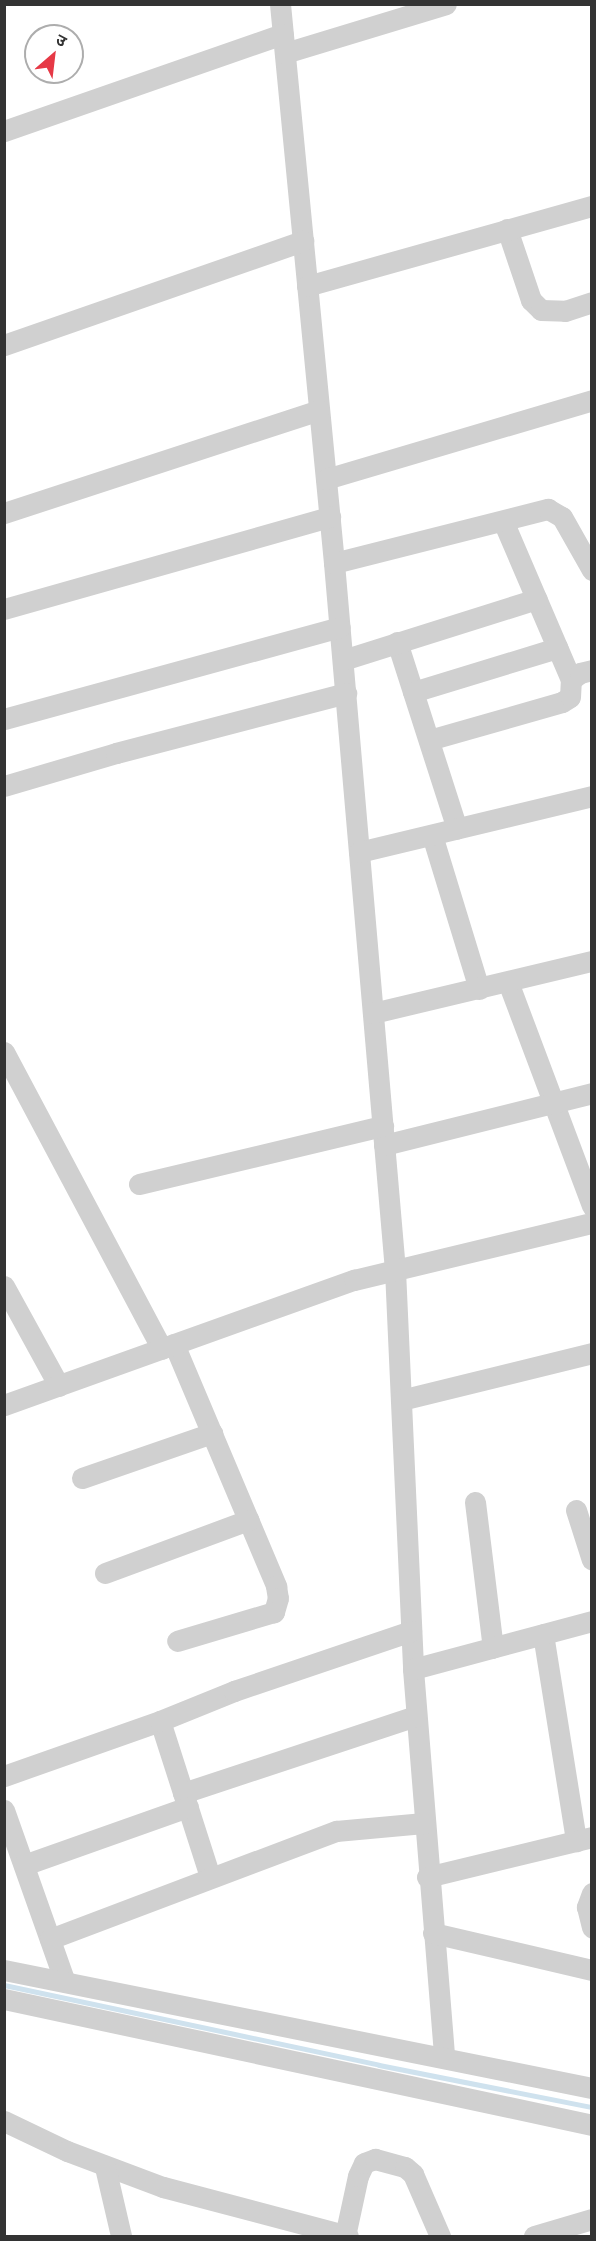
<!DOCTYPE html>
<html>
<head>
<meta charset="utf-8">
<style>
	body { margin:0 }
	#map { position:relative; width:596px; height:2241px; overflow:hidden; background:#fff; font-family:Lato,"Noto Sans Devanagari",sans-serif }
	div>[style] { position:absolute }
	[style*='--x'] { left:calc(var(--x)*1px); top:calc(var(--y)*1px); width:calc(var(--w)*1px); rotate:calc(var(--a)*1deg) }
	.stream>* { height:5px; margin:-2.5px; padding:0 2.5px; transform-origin:2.5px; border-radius:2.5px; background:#cfe2ee }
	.minor>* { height:21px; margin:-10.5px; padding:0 10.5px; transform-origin:10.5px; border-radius:10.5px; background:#d0d0d0 }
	span { translate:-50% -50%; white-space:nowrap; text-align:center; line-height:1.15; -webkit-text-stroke:6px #fff; paint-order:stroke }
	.frame { position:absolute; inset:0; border:6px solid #333; pointer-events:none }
	.north { position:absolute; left:24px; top:24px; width:60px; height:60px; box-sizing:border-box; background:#fff; border:2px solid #adadad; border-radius:50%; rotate:28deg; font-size:16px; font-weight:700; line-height:24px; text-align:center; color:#333 }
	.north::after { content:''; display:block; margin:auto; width:21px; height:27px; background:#e63946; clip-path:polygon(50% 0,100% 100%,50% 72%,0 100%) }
</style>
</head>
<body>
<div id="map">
	<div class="stream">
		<div style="--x:4;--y:1985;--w:383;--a:12"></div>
		<div style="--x:379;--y:2065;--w:217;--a:11.2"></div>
	</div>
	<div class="minor">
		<div style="--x:280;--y:4;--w:562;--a:84.48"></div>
		<div style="--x:334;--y:563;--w:710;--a:85.07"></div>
		<div style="--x:395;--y:1270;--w:399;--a:87.4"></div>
		<div style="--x:413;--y:1669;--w:389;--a:85.4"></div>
		<div style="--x:285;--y:53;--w:168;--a:-16.9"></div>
		<div style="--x:4;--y:131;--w:295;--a:-19.2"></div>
		<div style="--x:507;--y:229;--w:75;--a:71.3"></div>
		<div style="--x:531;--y:300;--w:14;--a:45"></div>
		<div style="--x:541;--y:310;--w:24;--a:2"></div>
		<div style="--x:565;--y:311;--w:28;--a:-18"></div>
		<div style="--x:307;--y:286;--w:296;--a:-15.7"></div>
		<div style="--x:4;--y:345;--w:317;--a:-19.2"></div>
		<div style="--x:326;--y:479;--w:277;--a:-16.5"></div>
		<div style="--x:4;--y:513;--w:331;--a:-18.1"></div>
		<div style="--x:503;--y:521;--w:173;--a:66.8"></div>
		<div style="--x:334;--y:563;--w:221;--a:-14.2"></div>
		<div style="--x:548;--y:509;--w:16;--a:30"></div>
		<div style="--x:562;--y:517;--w:61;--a:60.5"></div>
		<div style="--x:4;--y:609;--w:339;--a:-15.8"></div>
		<div style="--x:397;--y:642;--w:196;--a:72.2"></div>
		<div style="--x:343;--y:660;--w:203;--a:-17.5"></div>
		<div style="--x:413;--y:692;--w:151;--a:-17"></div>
		<div style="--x:4;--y:719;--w:348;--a:-15.3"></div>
		<div style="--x:429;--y:740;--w:138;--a:-15.9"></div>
		<div style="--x:562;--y:702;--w:9;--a:-32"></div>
		<div style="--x:570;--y:697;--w:17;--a:-87"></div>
		<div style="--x:571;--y:680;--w:11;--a:-38"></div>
		<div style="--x:580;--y:673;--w:12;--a:-14"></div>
		<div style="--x:4;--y:786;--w:117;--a:-16.4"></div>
		<div style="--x:116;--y:753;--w:238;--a:-14.6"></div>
		<div style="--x:432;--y:835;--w:161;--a:73"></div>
		<div style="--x:359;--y:852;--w:240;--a:-13.5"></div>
		<div style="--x:508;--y:982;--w:239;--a:69.4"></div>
		<div style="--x:373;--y:1013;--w:225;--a:-13.4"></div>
		<div style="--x:4;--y:1052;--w:336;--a:62"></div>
		<div style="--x:384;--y:1145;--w:214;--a:-14"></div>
		<div style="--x:139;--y:1184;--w:251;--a:-13.4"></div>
		<div style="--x:4;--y:1286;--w:114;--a:61.2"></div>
		<div style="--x:174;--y:1344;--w:263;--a:67.1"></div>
		<div style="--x:276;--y:1586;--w:12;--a:81"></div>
		<div style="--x:278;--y:1598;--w:15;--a:106"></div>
		<div style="--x:274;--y:1612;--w:101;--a:163.4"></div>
		<div style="--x:401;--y:1400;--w:197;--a:-13.8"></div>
		<div style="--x:4;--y:1405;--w:372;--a:-19.7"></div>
		<div style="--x:354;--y:1280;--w:245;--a:-13.5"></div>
		<div style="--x:82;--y:1478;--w:138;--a:-19.1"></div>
		<div style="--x:475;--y:1502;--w:147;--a:83"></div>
		<div style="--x:576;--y:1510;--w:52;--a:72.3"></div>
		<div style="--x:105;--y:1573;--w:153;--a:-20.3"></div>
		<div style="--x:543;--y:1634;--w:210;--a:80.9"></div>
		<div style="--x:413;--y:1669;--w:185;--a:-15"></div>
		<div style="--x:160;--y:1721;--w:164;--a:72.2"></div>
		<div style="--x:4;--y:1776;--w:165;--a:-19.4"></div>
		<div style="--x:160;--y:1721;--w:80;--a:-22.1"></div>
		<div style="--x:234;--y:1691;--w:187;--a:-18.7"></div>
		<div style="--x:183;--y:1793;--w:245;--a:-18.3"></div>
		<div style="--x:4;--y:1810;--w:182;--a:70.5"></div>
		<div style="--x:24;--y:1865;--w:174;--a:-19.5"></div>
		<div style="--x:427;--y:1877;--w:170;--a:-13.6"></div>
		<div style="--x:592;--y:1893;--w:15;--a:110"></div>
		<div style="--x:587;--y:1907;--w:21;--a:76"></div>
		<div style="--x:433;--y:1933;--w:163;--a:13.1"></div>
		<div style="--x:50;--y:1939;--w:306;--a:-20.7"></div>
		<div style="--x:336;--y:1831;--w:88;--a:-5.2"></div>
		<div style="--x:4;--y:1970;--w:600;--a:11.35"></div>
		<div style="--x:4;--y:1999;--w:601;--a:12.09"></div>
		<div style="--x:4;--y:2121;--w:70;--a:25.5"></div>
		<div style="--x:67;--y:2151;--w:103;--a:20.6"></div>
		<div style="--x:163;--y:2187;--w:191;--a:14.8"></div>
		<div style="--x:105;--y:2167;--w:71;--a:76.9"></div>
		<div style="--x:345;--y:2236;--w:61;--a:-77.8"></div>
		<div style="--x:358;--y:2176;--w:14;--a:-65"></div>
		<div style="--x:364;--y:2163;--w:12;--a:-20"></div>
		<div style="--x:375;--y:2159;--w:31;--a:15"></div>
		<div style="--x:405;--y:2167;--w:11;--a:41"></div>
		<div style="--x:413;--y:2174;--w:68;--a:66.5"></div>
		<div style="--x:534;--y:2236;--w:60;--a:-16.3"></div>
	</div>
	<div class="frame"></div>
	<div class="north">उ</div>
</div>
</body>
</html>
